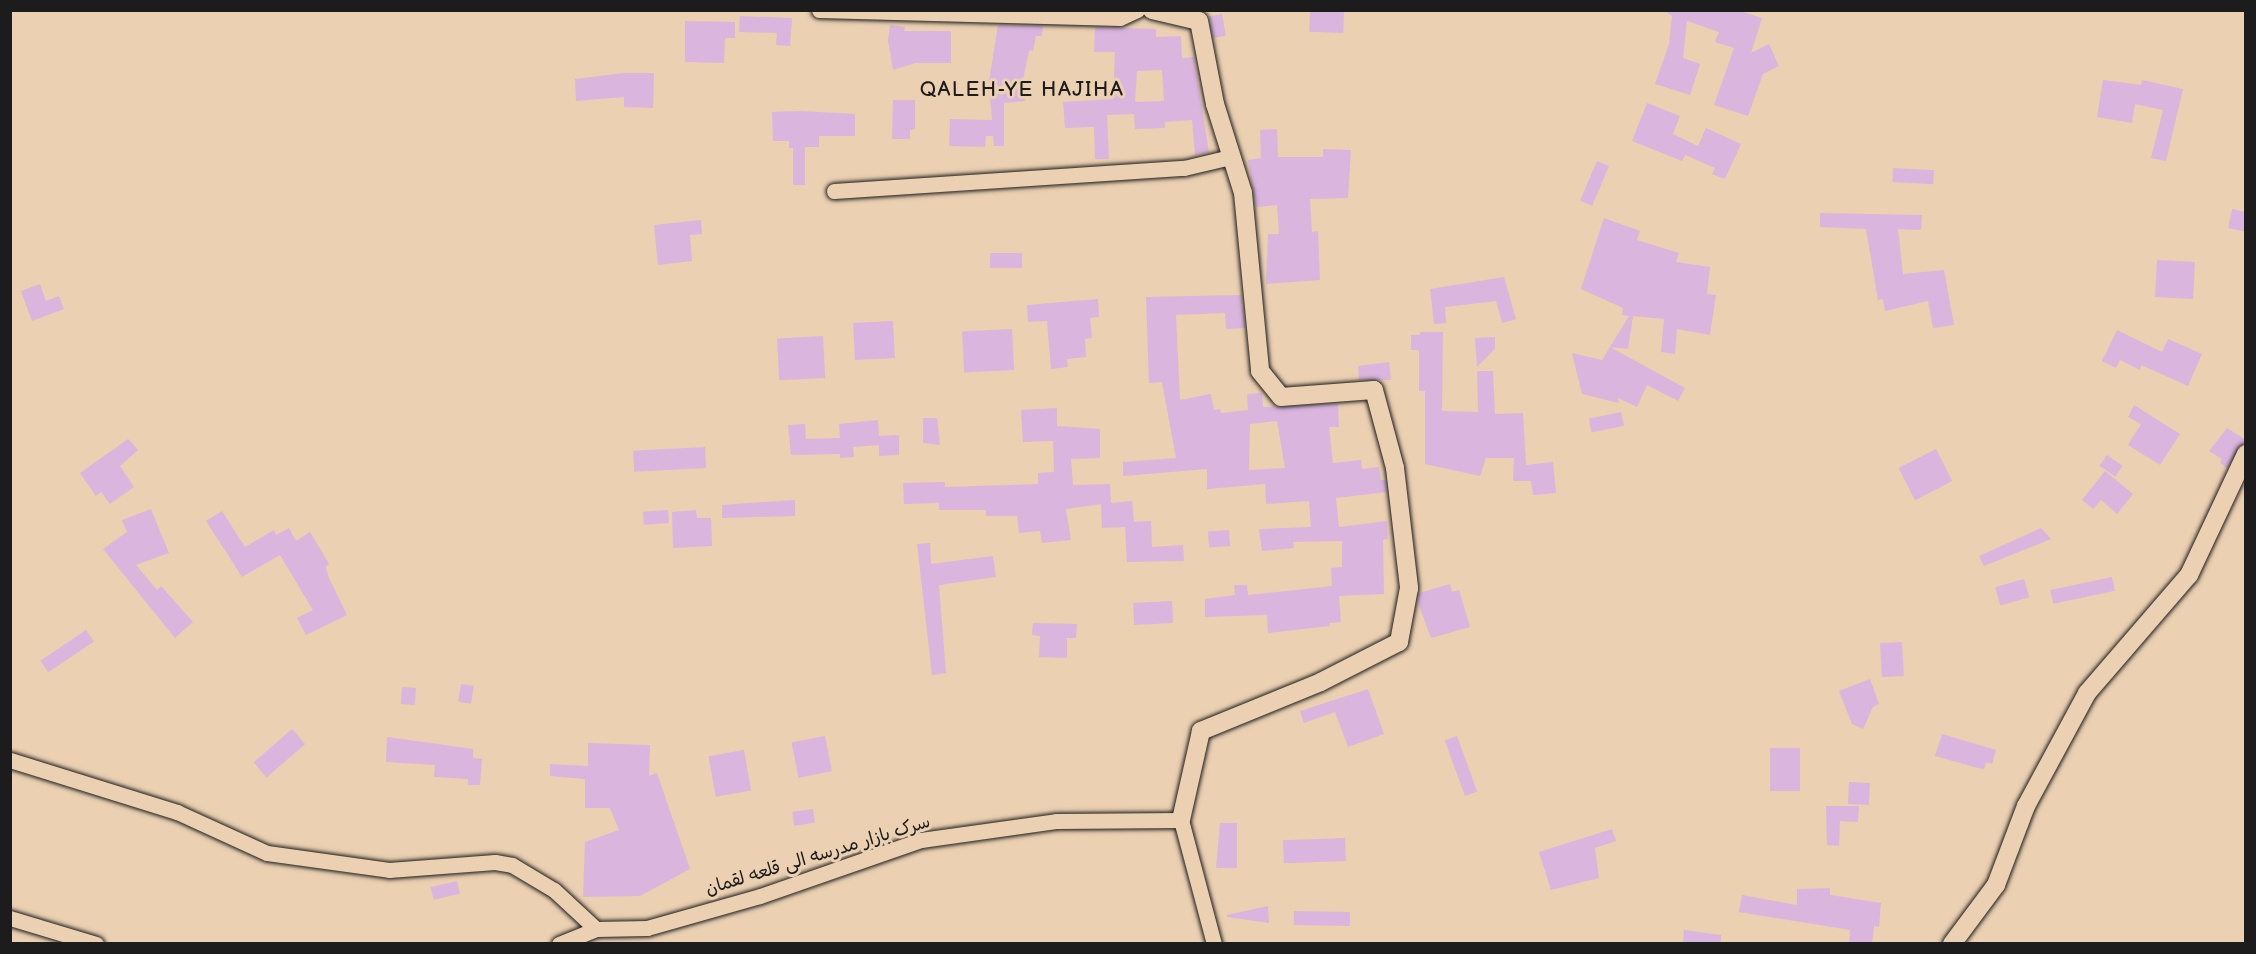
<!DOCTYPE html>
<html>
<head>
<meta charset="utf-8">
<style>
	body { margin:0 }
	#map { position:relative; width:2256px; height:954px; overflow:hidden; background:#ebd0b2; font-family:"Balsamiq Sans","Playpen Sans Arabic",sans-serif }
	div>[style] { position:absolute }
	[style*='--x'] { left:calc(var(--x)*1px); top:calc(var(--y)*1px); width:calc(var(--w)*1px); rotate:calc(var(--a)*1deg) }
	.building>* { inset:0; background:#dab5de; transform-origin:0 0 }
	.roads { filter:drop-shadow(0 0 2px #1c1c1c) drop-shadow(0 0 2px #1c1c1c) }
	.minor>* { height:15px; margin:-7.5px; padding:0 7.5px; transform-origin:7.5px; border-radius:7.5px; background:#ebd0b2 }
	.tertiary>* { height:18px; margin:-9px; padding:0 9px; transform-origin:9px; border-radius:9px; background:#ebd0b2 }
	span { translate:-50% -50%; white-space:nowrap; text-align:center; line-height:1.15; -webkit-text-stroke:6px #ebd0b2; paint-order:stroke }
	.street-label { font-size:18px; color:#1c1c1c }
	.quarter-label { font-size:21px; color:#1c1c1c; letter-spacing:1.5px }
	.frame { position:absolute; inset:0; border:12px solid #1c1c1c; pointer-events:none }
</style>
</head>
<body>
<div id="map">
	<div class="building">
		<div style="left:1344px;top:10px;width:23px;height:34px;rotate:92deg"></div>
		<div style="clip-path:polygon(1663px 10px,1737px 10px,1762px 18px,1751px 53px,1769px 44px,1779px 66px,1763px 74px,1748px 116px,1714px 105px,1734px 48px,1715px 42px,1719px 32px,1687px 21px,1683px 58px,1700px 64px,1690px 95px,1655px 84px,1669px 44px,1672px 16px)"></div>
		<div style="left:1222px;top:14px;width:22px;height:13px;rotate:80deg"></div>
		<div style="clip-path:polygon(740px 16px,792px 18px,790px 46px,776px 45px,777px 33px,739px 32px)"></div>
		<div style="clip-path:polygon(685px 21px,735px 22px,735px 38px,725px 38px,724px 63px,685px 62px)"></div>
		<div style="clip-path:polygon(890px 25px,905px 27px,904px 31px,951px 31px,951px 63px,915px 63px,893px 70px,888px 40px)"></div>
		<div style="clip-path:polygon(998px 25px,1043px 26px,1042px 36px,1036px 36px,1033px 51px,1029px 50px,1023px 80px,1025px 101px,1004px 103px,1004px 146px,994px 146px,993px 136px,986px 136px,985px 147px,949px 146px,950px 119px,992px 120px,989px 81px)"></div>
		<div style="clip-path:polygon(evenodd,1095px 27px,1156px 29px,1156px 37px,1181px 36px,1182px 58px,1194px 57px,1209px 152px,1195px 155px,1192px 120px,1165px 122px,1165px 128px,1135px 129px,1134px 114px,1107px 115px,1109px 159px,1095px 159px,1094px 127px,1065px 128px,1063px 102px,1113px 99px,1115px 52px,1094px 52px,1095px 27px,1162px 70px,1164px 101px,1135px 102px,1137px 71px,1162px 70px)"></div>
		<div style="clip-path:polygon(624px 73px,654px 73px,653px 108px,624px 107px,624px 97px,576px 101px,575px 79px)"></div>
		<div style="clip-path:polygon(2103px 80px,2141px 85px,2142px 80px,2183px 89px,2166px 161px,2151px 158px,2163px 110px,2135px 104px,2132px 123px,2097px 117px)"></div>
		<div style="clip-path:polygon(893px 100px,915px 100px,915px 129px,910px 130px,910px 139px,892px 139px)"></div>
		<div style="clip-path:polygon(1647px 103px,1680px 116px,1673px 134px,1698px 146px,1706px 128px,1741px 144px,1725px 179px,1712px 174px,1715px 168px,1685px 155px,1682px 161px,1632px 141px)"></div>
		<div style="clip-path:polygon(800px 111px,855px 114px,855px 136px,819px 136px,819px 147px,805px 147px,805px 185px,793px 185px,793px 148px,789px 148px,789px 141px,773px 141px,772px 112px)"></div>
		<div style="clip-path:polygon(1277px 129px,1278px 157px,1323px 157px,1323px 149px,1351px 150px,1348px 198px,1310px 199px,1312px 232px,1318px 231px,1320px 280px,1266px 284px,1268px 234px,1279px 234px,1277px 205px,1256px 207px,1248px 160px,1261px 158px,1260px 130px)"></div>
		<div style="left:1597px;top:161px;width:13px;height:43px;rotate:23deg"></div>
		<div style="left:1893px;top:168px;width:41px;height:14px;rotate:3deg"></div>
		<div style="clip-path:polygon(2232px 209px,2246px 212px,2246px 232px,2228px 228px)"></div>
		<div style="clip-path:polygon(1820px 213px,1922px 215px,1921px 230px,1898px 229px,1903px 274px,1944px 270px,1954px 325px,1933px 328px,1928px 301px,1885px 311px,1883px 299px,1878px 300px,1866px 229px,1820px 227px)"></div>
		<div style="clip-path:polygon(1604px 218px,1640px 231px,1637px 240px,1679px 253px,1676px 262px,1710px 267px,1707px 294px,1716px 295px,1710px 335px,1677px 329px,1675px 354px,1661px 352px,1664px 319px,1633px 316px,1628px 349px,1610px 347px,1629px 316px,1622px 315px,1623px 308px,1581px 289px)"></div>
		<div style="clip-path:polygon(701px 220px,702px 234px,690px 235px,692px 261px,658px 265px,654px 225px)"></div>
		<div style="left:990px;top:253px;width:32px;height:15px"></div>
		<div style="left:2157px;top:260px;width:38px;height:37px;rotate:3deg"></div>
		<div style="clip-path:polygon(1504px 277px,1516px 319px,1502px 323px,1496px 301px,1445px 307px,1446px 323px,1434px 324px,1430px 289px)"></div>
		<div style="clip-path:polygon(40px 284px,46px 301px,59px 296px,64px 309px,32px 321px,21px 291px)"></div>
		<div style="clip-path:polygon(evenodd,1241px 295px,1245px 328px,1226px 329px,1225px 313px,1176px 315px,1180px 400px,1211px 394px,1214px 410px,1220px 409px,1221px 413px,1248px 410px,1247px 394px,1262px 393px,1263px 407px,1338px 404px,1339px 427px,1329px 427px,1333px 463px,1361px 460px,1362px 469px,1379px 467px,1381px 480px,1385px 480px,1387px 492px,1336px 498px,1339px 527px,1387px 521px,1388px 539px,1383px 540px,1384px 594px,1339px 596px,1341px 622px,1329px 623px,1330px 626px,1268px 633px,1267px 615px,1205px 617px,1205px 599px,1235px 595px,1234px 585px,1247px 585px,1248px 595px,1332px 586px,1331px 568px,1342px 567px,1342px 541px,1293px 542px,1294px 548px,1262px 551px,1259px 529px,1311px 527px,1309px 501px,1266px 504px,1265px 484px,1207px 489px,1207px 469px,1123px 476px,1123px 462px,1176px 458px,1162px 382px,1149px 383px,1146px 297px,1241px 295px,1277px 421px,1285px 468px,1249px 470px,1250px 424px,1277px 421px)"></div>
		<div style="clip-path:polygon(1098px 299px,1099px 317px,1090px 318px,1092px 338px,1085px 339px,1086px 357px,1067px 359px,1068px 367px,1051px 369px,1047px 321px,1028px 322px,1027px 305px)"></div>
		<div style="left:893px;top:321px;width:37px;height:40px;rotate:87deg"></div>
		<div style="left:1012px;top:329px;width:41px;height:50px;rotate:87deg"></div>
		<div style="clip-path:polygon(2117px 330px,2162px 352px,2168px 339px,2202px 354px,2188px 386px,2141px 365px,2140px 370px,2120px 360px,2116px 368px,2102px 361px)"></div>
		<div style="clip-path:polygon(1420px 332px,1443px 332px,1442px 411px,1478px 412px,1477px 371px,1493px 371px,1495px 414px,1523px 413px,1526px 465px,1553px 462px,1556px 493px,1533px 495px,1531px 481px,1513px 481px,1514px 458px,1486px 458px,1480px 476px,1425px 464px,1425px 391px,1419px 391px,1419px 350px,1411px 350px,1411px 335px,1420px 335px)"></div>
		<div style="left:823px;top:336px;width:42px;height:46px;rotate:87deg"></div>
		<div style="clip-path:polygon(1495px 337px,1495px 349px,1477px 367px,1475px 338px)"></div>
		<div style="clip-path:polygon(1610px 347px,1685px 388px,1678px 401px,1647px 385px,1637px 407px,1618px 398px,1619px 403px,1582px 394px,1572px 353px,1602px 360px)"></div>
		<div style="clip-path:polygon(1389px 362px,1391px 380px,1359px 380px,1358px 366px)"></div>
		<div style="clip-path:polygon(2134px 405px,2180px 434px,2160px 465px,2128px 445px,2141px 424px,2128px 417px)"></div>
		<div style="clip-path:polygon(1057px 408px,1057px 426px,1100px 429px,1100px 458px,1071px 459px,1073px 485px,1110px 484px,1111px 503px,1132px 501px,1134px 522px,1151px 521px,1152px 547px,1183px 545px,1184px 561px,1127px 562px,1125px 527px,1102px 528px,1101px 504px,1066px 509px,1071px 540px,1042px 543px,1040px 531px,1019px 533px,1017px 516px,986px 516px,986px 510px,939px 510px,939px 503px,904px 504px,903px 483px,945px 482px,945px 487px,1038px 484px,1038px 473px,1054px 472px,1053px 441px,1023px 442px,1021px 410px)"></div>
		<div style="left:1621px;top:412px;width:14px;height:33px;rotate:78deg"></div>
		<div style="clip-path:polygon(923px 418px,937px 418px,940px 445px,923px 443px)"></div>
		<div style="clip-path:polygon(878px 420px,879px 436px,899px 435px,899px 455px,879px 456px,879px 445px,853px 447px,854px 457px,840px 458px,840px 454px,791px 455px,788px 425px,805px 424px,806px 439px,840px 438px,839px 424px)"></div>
		<div style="clip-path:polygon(2227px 428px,2246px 440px,2227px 468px,2220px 463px,2222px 459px,2209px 451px)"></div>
		<div style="clip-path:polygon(128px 439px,138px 450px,120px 466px,134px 487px,110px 504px,101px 492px,96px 496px,80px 473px)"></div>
		<div style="left:705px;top:447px;width:21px;height:72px;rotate:87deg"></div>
		<div style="left:1936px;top:449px;width:36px;height:42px;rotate:63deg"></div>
		<div style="left:2107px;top:455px;width:19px;height:13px;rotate:35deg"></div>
		<div style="clip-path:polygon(2105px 471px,2133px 494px,2117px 514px,2101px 500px,2093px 509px,2082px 500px)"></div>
		<div style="clip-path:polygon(795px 500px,795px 516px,722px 518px,722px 505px)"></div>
		<div style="clip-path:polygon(151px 509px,169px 553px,136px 565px,157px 590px,161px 586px,193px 622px,175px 638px,103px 549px,127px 532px,122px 520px)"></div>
		<div style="left:668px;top:510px;width:13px;height:25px;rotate:86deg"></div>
		<div style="clip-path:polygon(696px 510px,697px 518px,711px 518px,712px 546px,673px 548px,672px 512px)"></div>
		<div style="clip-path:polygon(222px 511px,245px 547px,274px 530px,276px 535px,289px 528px,296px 541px,310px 532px,329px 564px,326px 567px,328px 576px,347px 615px,306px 635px,297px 618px,313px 610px,280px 555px,242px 577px,206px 521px)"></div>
		<div style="clip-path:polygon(2041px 528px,2051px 539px,1984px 566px,1979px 556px)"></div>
		<div style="left:1229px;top:530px;width:16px;height:21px;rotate:86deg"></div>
		<div style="clip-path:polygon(930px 543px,931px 564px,993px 556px,996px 577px,939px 585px,946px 673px,932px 675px,917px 544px)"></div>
		<div style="left:2112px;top:577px;width:14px;height:63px;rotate:78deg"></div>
		<div style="left:2024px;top:579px;width:19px;height:30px;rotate:74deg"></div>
		<div style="clip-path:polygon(1450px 584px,1452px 592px,1459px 590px,1470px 627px,1431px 638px,1418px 603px,1419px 593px)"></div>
		<div style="left:1172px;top:601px;width:22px;height:39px;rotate:87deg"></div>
		<div style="clip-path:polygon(1033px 623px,1077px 624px,1076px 638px,1067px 638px,1067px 658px,1039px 657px,1040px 636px,1032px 635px)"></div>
		<div style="left:86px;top:630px;width:14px;height:55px;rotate:56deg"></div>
		<div style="left:1902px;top:642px;width:34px;height:22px;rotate:87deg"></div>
		<div style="clip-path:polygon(1870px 679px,1879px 704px,1873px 707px,1863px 729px,1852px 724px,1839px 691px)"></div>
		<div style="left:461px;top:684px;width:13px;height:18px;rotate:9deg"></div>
		<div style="left:402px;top:687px;width:14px;height:17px;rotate:4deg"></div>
		<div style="clip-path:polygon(1368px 689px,1384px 734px,1348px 747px,1335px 712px,1304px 723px,1300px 711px)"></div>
		<div style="left:292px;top:729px;width:20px;height:51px;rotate:49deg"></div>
		<div style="clip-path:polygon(1942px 734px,1996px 750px,1992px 764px,1986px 762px,1984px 769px,1978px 768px,1935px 756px)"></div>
		<div style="left:825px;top:736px;width:36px;height:34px;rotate:79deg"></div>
		<div style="left:1457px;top:736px;width:59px;height:13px;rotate:70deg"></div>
		<div style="clip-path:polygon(387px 737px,473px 749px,473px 758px,482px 759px,480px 785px,468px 785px,468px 779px,434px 777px,435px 765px,386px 762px)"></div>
		<div style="clip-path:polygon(588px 743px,650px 745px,649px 776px,657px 773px,690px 869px,640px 896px,583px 897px,585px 842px,619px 830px,610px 808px,585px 808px,585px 779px,550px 776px,550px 764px,588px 766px)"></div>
		<div style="left:1770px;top:748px;width:30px;height:43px"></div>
		<div style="left:744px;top:750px;width:41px;height:36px;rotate:80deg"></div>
		<div style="left:1849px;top:782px;width:21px;height:22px;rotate:3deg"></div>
		<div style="clip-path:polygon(1826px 806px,1859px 806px,1858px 822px,1840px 821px,1839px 846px,1827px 845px)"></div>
		<div style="left:813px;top:809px;width:14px;height:21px;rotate:82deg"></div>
		<div style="clip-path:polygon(1220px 823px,1237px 823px,1237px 868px,1216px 868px)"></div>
		<div style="clip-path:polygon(1612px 829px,1616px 841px,1595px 848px,1599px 878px,1551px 890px,1539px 852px)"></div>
		<div style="left:1345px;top:838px;width:23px;height:62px;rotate:88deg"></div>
		<div style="left:457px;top:881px;width:13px;height:27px;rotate:77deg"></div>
		<div style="clip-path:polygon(1830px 888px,1830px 895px,1881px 903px,1879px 927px,1874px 926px,1872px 944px,1849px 944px,1850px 930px,1739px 912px,1742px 895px,1797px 905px,1797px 889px)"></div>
		<div style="clip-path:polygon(1268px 906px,1269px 923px,1227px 917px,1227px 915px)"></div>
		<div style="left:1294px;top:911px;width:56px;height:14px;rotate:1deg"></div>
		<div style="clip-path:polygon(1684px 930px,1721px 935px,1721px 944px,1683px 944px)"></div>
	</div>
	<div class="roads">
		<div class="minor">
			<div style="--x:819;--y:10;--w:301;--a:1.5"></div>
			<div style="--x:1120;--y:18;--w:19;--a:-25"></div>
			<div style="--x:834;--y:191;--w:351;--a:-3.8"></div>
			<div style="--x:1184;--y:168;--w:47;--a:-13.4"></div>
			<div style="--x:10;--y:760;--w:175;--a:17.3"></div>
			<div style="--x:177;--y:812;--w:99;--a:24.5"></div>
			<div style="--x:267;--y:853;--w:123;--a:7.9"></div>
			<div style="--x:389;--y:870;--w:106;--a:-4.3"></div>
			<div style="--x:495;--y:862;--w:17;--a:10"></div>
			<div style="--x:512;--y:865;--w:49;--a:30.8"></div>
			<div style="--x:554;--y:890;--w:57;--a:42.9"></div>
			<div style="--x:10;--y:918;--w:90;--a:16.8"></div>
			<div style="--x:559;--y:944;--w:40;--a:-22"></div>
			<div style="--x:596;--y:929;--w:51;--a:-1.1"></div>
			<div style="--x:647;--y:928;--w:117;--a:-15.8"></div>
			<div style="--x:760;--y:896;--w:170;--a:-19.2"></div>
			<div style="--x:921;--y:840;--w:136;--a:-8"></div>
			<div style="--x:1056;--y:821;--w:125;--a:-0.5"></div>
			<div style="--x:1181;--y:820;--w:128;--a:75.1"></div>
		</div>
		<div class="tertiary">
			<div style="--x:1152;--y:10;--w:48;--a:13.2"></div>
			<div style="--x:1199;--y:21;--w:85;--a:79.1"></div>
			<div style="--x:1215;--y:104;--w:93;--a:72.5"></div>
			<div style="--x:1243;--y:193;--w:179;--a:84.5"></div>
			<div style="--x:1260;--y:371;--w:33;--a:51"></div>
			<div style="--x:1281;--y:397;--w:93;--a:-4.3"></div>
			<div style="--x:1374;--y:390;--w:81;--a:74.9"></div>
			<div style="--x:1395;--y:468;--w:121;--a:83.3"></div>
			<div style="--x:1409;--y:588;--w:55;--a:100.5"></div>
			<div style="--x:1399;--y:642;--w:88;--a:152.9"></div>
			<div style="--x:1321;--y:682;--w:130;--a:157.8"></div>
			<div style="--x:1201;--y:731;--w:91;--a:102.7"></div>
			<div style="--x:1952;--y:944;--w:74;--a:-53.3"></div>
			<div style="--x:1996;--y:885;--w:85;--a:-69.2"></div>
			<div style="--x:2026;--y:806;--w:128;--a:-61.6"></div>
			<div style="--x:2087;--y:693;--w:156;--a:-49.2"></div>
			<div style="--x:2189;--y:575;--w:134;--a:-64.8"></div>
		</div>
	</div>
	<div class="street-label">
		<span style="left:818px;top:856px;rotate:-17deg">سرک بازار مدرسه الی قلعه لقمان</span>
	</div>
	<div class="quarter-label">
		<span style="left:1022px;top:90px">QALEH-YE HAJIHA</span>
	</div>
	<div class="frame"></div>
</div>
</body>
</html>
